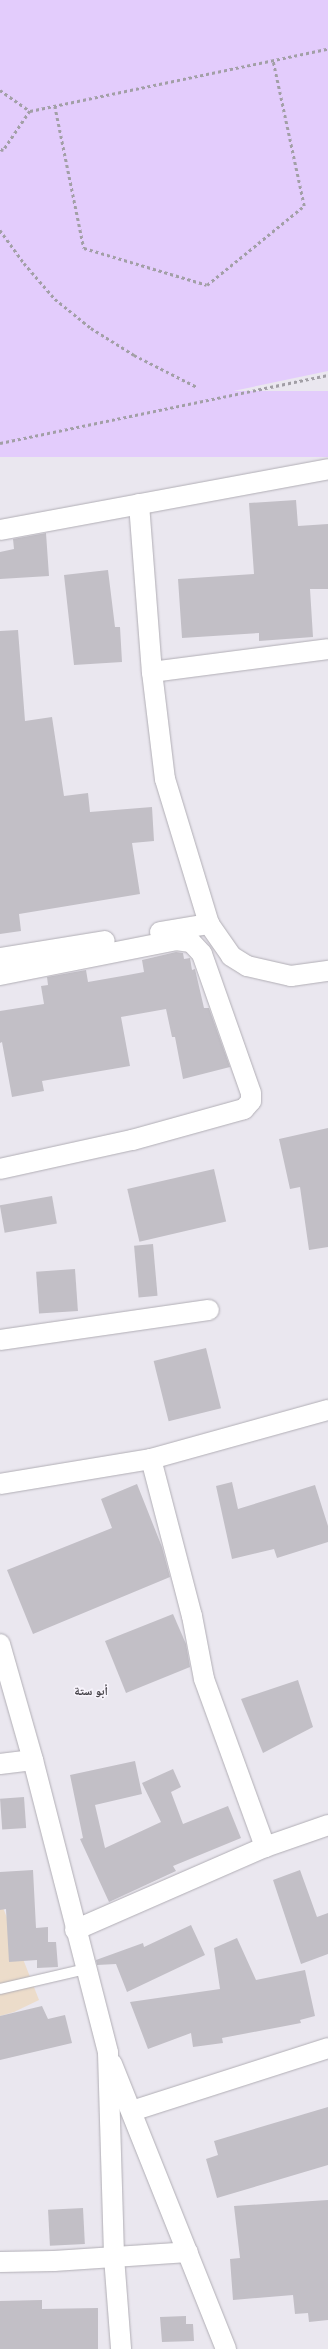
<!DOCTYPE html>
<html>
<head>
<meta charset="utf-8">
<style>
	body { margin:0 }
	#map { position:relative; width:328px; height:2349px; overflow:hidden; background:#eae7ef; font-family:Ubuntu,"Noto Naskh Arabic",sans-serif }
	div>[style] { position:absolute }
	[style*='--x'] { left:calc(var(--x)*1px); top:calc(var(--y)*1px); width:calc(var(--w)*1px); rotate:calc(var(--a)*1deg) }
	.education>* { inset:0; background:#ecdcca }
	.green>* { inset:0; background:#e3ccfc; transform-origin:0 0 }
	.building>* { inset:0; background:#c2bfc6; transform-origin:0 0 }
	.path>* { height:2.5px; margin-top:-1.25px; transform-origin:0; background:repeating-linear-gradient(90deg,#a29fa6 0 3px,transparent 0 6px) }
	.roads { filter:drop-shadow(0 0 1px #b1aeb5) drop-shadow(0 0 1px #b1aeb5) }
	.service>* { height:10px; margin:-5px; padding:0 5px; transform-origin:5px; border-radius:5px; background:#fff }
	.minor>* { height:20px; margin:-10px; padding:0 10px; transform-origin:10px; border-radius:10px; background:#fff }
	span { translate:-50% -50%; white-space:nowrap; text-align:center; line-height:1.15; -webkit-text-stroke:3px #f8f4fc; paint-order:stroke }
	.quarter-label { font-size:12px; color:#434046; font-weight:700 }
</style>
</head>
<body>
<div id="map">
	<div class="education">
		<div style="clip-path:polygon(0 1900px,39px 2000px,14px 2012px,0 2016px)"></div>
	</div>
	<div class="green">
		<div style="clip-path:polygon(0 0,328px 0,328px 371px,0 440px)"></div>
		<div style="left:328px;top:391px;width:66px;height:335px;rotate:90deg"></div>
	</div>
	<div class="building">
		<div style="clip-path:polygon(296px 500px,298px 526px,328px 524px,328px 589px,310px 589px,313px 637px,259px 641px,259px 633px,182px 638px,178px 579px,254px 574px,249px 503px)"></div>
		<div style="clip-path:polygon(46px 533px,49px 576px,0 579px,0 552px,14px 549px,13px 539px)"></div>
		<div style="clip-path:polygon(108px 570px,115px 627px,120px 627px,122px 662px,74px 665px,64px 575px)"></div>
		<div style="clip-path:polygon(18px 630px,25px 721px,52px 717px,64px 796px,88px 793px,90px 812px,152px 807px,154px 841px,132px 843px,140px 894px,19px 914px,21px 931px,0 934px,0 631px)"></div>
		<div style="clip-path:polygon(176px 952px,183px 953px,184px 959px,190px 958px,192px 970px,195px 969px,204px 1008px,209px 1008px,230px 1067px,183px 1079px,175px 1037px,172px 1037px,166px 1009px,121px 1017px,130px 1066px,42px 1081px,44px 1091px,12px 1097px,2px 1042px,0 1043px,0 1011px,44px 1004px,41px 986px,48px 985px,47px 977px,86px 970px,88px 982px,128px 975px,144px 972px,142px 960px)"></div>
		<div style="clip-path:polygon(328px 1128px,328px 1247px,309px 1250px,300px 1187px,290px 1189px,279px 1139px)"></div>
		<div style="left:214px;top:1169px;width:54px;height:89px;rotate:77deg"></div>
		<div style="left:52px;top:1196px;width:28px;height:53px;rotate:80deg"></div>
		<div style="left:153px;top:1244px;width:52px;height:19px;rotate:85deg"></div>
		<div style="left:75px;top:1269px;width:42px;height:39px;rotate:86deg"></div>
		<div style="left:206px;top:1348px;width:62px;height:54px;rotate:76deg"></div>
		<div style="clip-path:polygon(232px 1482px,238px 1509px,315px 1485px,328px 1526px,328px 1542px,277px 1558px,274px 1549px,232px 1559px,216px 1486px)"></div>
		<div style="clip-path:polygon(137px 1484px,162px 1547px,170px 1577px,33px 1634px,7px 1570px,112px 1528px,101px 1499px)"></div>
		<div style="clip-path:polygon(173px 1614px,186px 1644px,190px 1667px,126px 1693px,105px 1641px)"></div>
		<div style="clip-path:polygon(298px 1680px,313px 1727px,263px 1753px,241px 1699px)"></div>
		<div style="clip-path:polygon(135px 1761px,142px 1794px,95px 1805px,105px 1848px,161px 1822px,142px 1783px,173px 1769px,181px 1787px,171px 1792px,183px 1824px,228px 1806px,241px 1838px,173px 1866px,176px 1871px,109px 1902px,80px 1839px,83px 1838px,70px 1775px)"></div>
		<div style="left:24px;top:1797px;width:31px;height:24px;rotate:86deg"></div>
		<div style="clip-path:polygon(33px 1870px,36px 1928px,48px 1927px,48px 1942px,56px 1942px,58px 1967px,37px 1968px,37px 1960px,9px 1962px,6px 1909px,0 1910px,0 1872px)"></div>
		<div style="clip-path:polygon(300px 1870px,317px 1917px,328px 1913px,328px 1954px,301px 1964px,273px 1880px)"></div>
		<div style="clip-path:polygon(191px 1925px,205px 1955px,127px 1992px,116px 1964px,97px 1965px,96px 1960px,143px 1943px,144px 1947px)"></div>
		<div style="clip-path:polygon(237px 1938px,256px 1980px,305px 1970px,315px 2016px,300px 2020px,301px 2023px,222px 2038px,223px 2043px,193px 2047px,191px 2033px,148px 2049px,130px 2002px,220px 1989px,214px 1948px)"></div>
		<div style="clip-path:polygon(42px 2006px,48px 2019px,65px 2015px,72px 2043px,0 2060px,0 2016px)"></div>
		<div style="clip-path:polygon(328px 2107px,328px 2165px,217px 2198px,206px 2159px,218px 2155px,214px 2141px)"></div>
		<div style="clip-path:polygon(328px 2200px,328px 2320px,309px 2322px,308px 2313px,295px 2314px,293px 2295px,233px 2300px,230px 2259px,240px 2258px,234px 2206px)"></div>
		<div style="left:83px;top:2208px;width:36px;height:35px;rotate:87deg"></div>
		<div style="clip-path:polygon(42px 2300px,42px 2309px,98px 2308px,98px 2349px,0 2349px,0 2301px)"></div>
		<div style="clip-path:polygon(186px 2316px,186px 2324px,193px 2324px,194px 2341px,162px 2342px,160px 2317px)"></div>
	</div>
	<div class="path">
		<div style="--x:0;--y:90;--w:37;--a:35"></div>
		<div style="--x:30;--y:111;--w:48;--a:124"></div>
		<div style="--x:3;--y:151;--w:4;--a:-146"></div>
		<div style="--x:55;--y:106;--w:145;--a:78.5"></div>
		<div style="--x:84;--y:248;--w:128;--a:16.7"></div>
		<div style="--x:207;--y:285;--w:125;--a:-39.2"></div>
		<div style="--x:304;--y:206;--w:148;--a:-102.1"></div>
		<div style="--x:30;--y:111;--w:304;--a:-11.8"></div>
		<div style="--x:0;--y:230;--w:41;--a:54"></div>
		<div style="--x:24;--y:263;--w:48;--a:49.3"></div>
		<div style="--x:55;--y:299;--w:46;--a:38.9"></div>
		<div style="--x:91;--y:328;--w:51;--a:32.1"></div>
		<div style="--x:134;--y:355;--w:71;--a:26.9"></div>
		<div style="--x:0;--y:443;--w:335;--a:-11.7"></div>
	</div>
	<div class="roads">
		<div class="service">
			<div style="--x:0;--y:1989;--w:88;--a:-13.1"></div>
		</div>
		<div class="minor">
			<div style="--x:139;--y:504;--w:169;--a:85.6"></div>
			<div style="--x:152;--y:672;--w:108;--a:83.1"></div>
			<div style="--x:165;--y:779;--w:152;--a:73.1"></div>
			<div style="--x:209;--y:924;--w:39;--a:55"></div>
			<div style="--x:231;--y:956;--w:19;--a:32"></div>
			<div style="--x:247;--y:966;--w:45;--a:12.8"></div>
			<div style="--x:291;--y:976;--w:37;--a:-8"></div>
			<div style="--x:0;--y:530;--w:334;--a:-10.5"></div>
			<div style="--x:152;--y:672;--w:177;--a:-7.4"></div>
			<div style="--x:160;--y:932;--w:50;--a:-9.3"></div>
			<div style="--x:0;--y:958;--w:106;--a:-9.2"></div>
			<div style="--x:0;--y:975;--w:179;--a:-11.2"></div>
			<div style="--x:176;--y:940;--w:15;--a:8"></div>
			<div style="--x:191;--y:942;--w:16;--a:47"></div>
			<div style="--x:202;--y:954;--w:147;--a:70.6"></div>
			<div style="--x:251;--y:1093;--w:8;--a:90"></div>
			<div style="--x:251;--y:1101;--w:11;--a:131"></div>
			<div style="--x:244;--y:1109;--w:116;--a:164.5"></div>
			<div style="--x:132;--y:1140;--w:135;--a:167.6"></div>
			<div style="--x:0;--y:1340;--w:211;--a:-8.2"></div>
			<div style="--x:151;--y:1459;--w:162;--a:75.4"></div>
			<div style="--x:192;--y:1616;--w:64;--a:79.2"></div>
			<div style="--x:204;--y:1679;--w:179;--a:70"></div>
			<div style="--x:0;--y:1484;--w:153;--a:-9.4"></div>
			<div style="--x:151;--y:1459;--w:184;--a:-15.5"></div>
			<div style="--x:0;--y:1644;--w:121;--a:74.1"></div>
			<div style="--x:33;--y:1760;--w:302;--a:75.6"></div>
			<div style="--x:108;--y:2053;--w:204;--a:88.3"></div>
			<div style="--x:114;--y:2257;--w:92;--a:85.6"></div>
			<div style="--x:0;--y:1764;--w:33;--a:-7"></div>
			<div style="--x:75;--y:1930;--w:207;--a:-23.6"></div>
			<div style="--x:265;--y:1847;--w:67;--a:-19.2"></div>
			<div style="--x:112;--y:2064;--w:307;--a:68.2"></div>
			<div style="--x:132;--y:2111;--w:206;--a:-17.8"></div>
			<div style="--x:0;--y:2262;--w:54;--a:-1.1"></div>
			<div style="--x:54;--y:2261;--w:134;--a:-3.8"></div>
		</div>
	</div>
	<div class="quarter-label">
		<span style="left:91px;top:1691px">أبو ستة</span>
	</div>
</div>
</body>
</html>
